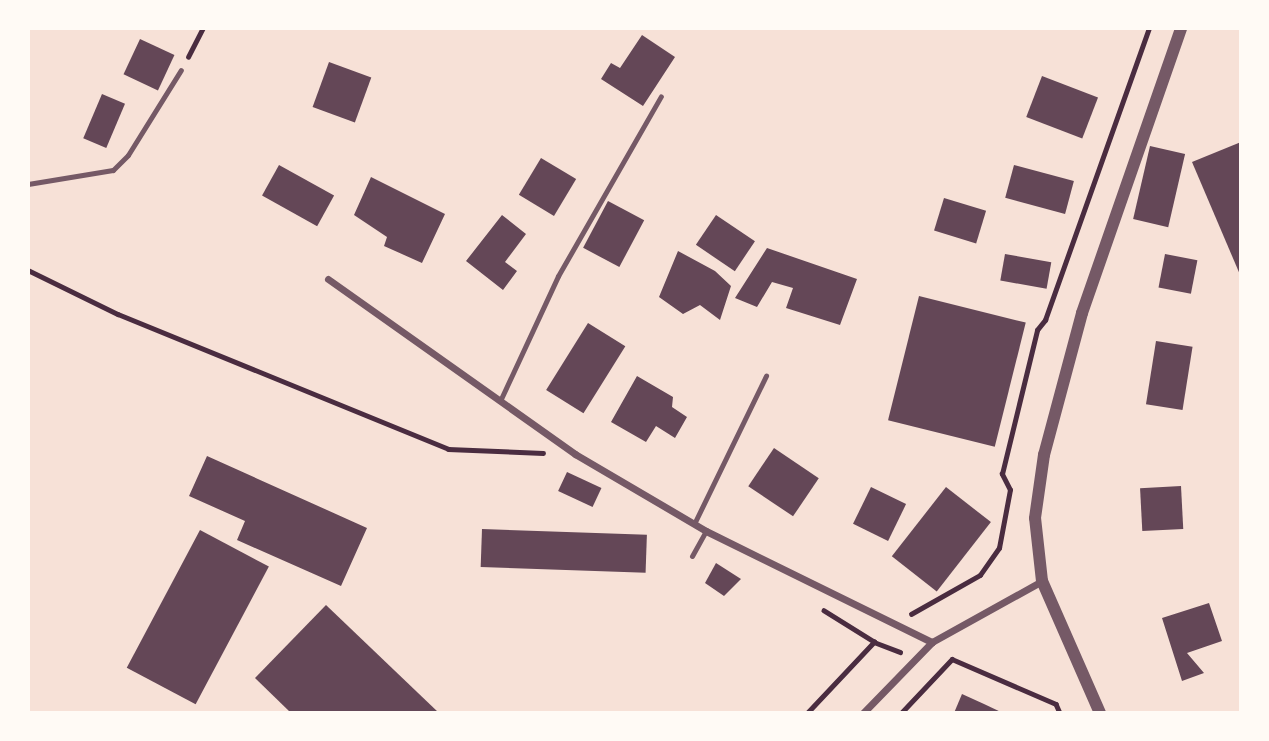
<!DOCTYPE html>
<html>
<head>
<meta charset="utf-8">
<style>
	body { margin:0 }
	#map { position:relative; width:1269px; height:741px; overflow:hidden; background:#f7e1d7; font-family:"Times New Roman",serif }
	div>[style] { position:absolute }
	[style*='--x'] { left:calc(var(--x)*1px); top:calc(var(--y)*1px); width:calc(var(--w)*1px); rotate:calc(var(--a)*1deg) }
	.building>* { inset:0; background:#644757; transform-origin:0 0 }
	.path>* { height:4.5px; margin:-2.25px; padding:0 2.25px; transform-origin:2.25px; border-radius:2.25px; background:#4a2c40 }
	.service>* { height:5px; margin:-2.5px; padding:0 2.5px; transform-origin:2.5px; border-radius:2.5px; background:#755966 }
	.minor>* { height:7px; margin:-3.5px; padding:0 3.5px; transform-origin:3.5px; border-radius:3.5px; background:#755966 }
	.tertiary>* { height:12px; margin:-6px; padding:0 6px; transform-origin:6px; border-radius:6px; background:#755966 }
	span { translate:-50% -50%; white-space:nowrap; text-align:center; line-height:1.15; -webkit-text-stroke:7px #fffaf5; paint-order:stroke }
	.frame { position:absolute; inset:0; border:30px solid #fffaf5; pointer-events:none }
</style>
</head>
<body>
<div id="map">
	<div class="building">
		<div style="clip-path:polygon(642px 35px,675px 57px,643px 106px,601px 79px,611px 63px,620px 68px)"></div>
		<div style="left:140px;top:39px;width:38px;height:39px;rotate:25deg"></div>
		<div style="left:329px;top:62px;width:45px;height:48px;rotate:20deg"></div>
		<div style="left:1042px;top:76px;width:60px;height:44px;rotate:21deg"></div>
		<div style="left:102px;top:94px;width:25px;height:48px;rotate:23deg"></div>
		<div style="clip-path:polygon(1241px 142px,1241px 277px,1192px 162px)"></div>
		<div style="left:1150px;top:146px;width:36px;height:75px;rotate:13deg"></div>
		<div style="left:541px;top:158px;width:41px;height:43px;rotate:31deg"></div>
		<div style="left:279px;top:165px;width:63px;height:35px;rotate:29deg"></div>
		<div style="left:1014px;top:165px;width:62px;height:34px;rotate:15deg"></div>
		<div style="clip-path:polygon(371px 177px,445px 214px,422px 263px,384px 246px,387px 237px,354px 215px)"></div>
		<div style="left:944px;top:198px;width:44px;height:34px;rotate:17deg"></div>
		<div style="left:608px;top:201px;width:41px;height:53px;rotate:28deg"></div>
		<div style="clip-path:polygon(502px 215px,526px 234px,505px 262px,517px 271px,503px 290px,466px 261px)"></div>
		<div style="left:716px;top:215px;width:47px;height:36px;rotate:34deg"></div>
		<div style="clip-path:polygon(767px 248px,857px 279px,840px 325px,786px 308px,793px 288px,772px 282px,757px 307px,735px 298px)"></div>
		<div style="clip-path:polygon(678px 251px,715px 271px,731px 286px,720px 320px,700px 305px,683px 314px,659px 297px)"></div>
		<div style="left:1005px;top:254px;width:47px;height:27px;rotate:10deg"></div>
		<div style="left:1165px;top:254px;width:33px;height:34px;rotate:11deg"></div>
		<div style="left:919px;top:296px;width:110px;height:128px;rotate:14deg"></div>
		<div style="left:588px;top:323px;width:44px;height:79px;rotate:32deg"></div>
		<div style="left:1156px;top:341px;width:37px;height:64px;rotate:9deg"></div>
		<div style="clip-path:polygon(637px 376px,673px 397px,672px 407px,687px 417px,675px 438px,656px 426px,646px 442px,611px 422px)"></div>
		<div style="left:774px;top:448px;width:54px;height:46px;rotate:34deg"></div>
		<div style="clip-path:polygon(207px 456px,367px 528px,341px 586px,237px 540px,245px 521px,189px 496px)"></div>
		<div style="left:567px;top:472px;width:38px;height:21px;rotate:25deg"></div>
		<div style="left:1181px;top:486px;width:43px;height:41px;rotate:87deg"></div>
		<div style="left:871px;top:487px;width:39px;height:41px;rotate:26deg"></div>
		<div style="left:946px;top:487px;width:57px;height:88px;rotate:38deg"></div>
		<div style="left:482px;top:529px;width:165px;height:38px;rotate:2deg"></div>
		<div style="left:200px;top:530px;width:78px;height:156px;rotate:28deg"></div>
		<div style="clip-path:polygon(716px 563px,741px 579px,724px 596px,705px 583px)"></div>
		<div style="clip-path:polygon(1209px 603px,1222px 641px,1187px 653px,1204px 673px,1182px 681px,1162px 618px)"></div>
		<div style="clip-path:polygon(326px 605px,439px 713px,291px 713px,255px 678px)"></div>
		<div style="clip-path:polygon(962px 694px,984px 704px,1003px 713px,954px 713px)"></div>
	</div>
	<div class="path">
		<div style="--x:188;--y:57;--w:33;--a:-63"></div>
		<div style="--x:28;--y:270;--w:100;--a:26.1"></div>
		<div style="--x:118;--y:314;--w:357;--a:22.2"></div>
		<div style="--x:448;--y:449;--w:95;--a:2.4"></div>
		<div style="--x:911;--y:614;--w:79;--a:-29.5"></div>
		<div style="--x:980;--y:575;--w:33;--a:-55"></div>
		<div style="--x:999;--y:548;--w:59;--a:-79.3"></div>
		<div style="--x:1010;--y:490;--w:18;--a:-117"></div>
		<div style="--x:1002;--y:474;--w:148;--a:-76.3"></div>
		<div style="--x:1037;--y:330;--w:13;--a:-51"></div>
		<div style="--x:1045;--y:320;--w:310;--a:-70.4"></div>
		<div style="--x:874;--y:642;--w:28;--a:21"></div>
		<div style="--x:807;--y:713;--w:98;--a:-46.7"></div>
		<div style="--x:874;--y:642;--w:59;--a:-148.2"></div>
		<div style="--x:901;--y:713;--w:74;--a:-46.6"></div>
		<div style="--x:952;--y:659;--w:113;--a:23.4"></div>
		<div style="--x:1056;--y:704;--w:10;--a:66"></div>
	</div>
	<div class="service">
		<div style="--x:28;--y:184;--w:86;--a:-9.4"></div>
		<div style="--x:113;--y:170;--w:21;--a:-45"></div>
		<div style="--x:128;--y:155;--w:100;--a:-58.1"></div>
		<div style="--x:500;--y:401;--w:138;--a:-65.1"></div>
		<div style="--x:558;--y:276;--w:207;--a:-60.2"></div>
		<div style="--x:694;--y:524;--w:165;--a:-64.1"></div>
		<div style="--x:692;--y:556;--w:29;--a:-61"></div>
	</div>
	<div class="minor">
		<div style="--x:328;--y:279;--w:303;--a:35.3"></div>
		<div style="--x:575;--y:454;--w:152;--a:30.4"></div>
		<div style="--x:706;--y:531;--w:252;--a:26.2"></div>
		<div style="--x:863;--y:713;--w:99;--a:-45.8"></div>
		<div style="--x:932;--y:642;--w:126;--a:-29"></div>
	</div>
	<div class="tertiary">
		<div style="--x:1100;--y:713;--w:144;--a:-113.7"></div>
		<div style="--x:1042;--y:581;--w:63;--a:-96.3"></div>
		<div style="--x:1035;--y:518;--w:64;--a:-81.9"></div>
		<div style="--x:1044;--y:455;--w:147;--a:-75"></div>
		<div style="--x:1082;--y:313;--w:302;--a:-70.8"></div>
	</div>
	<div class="frame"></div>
</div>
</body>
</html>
